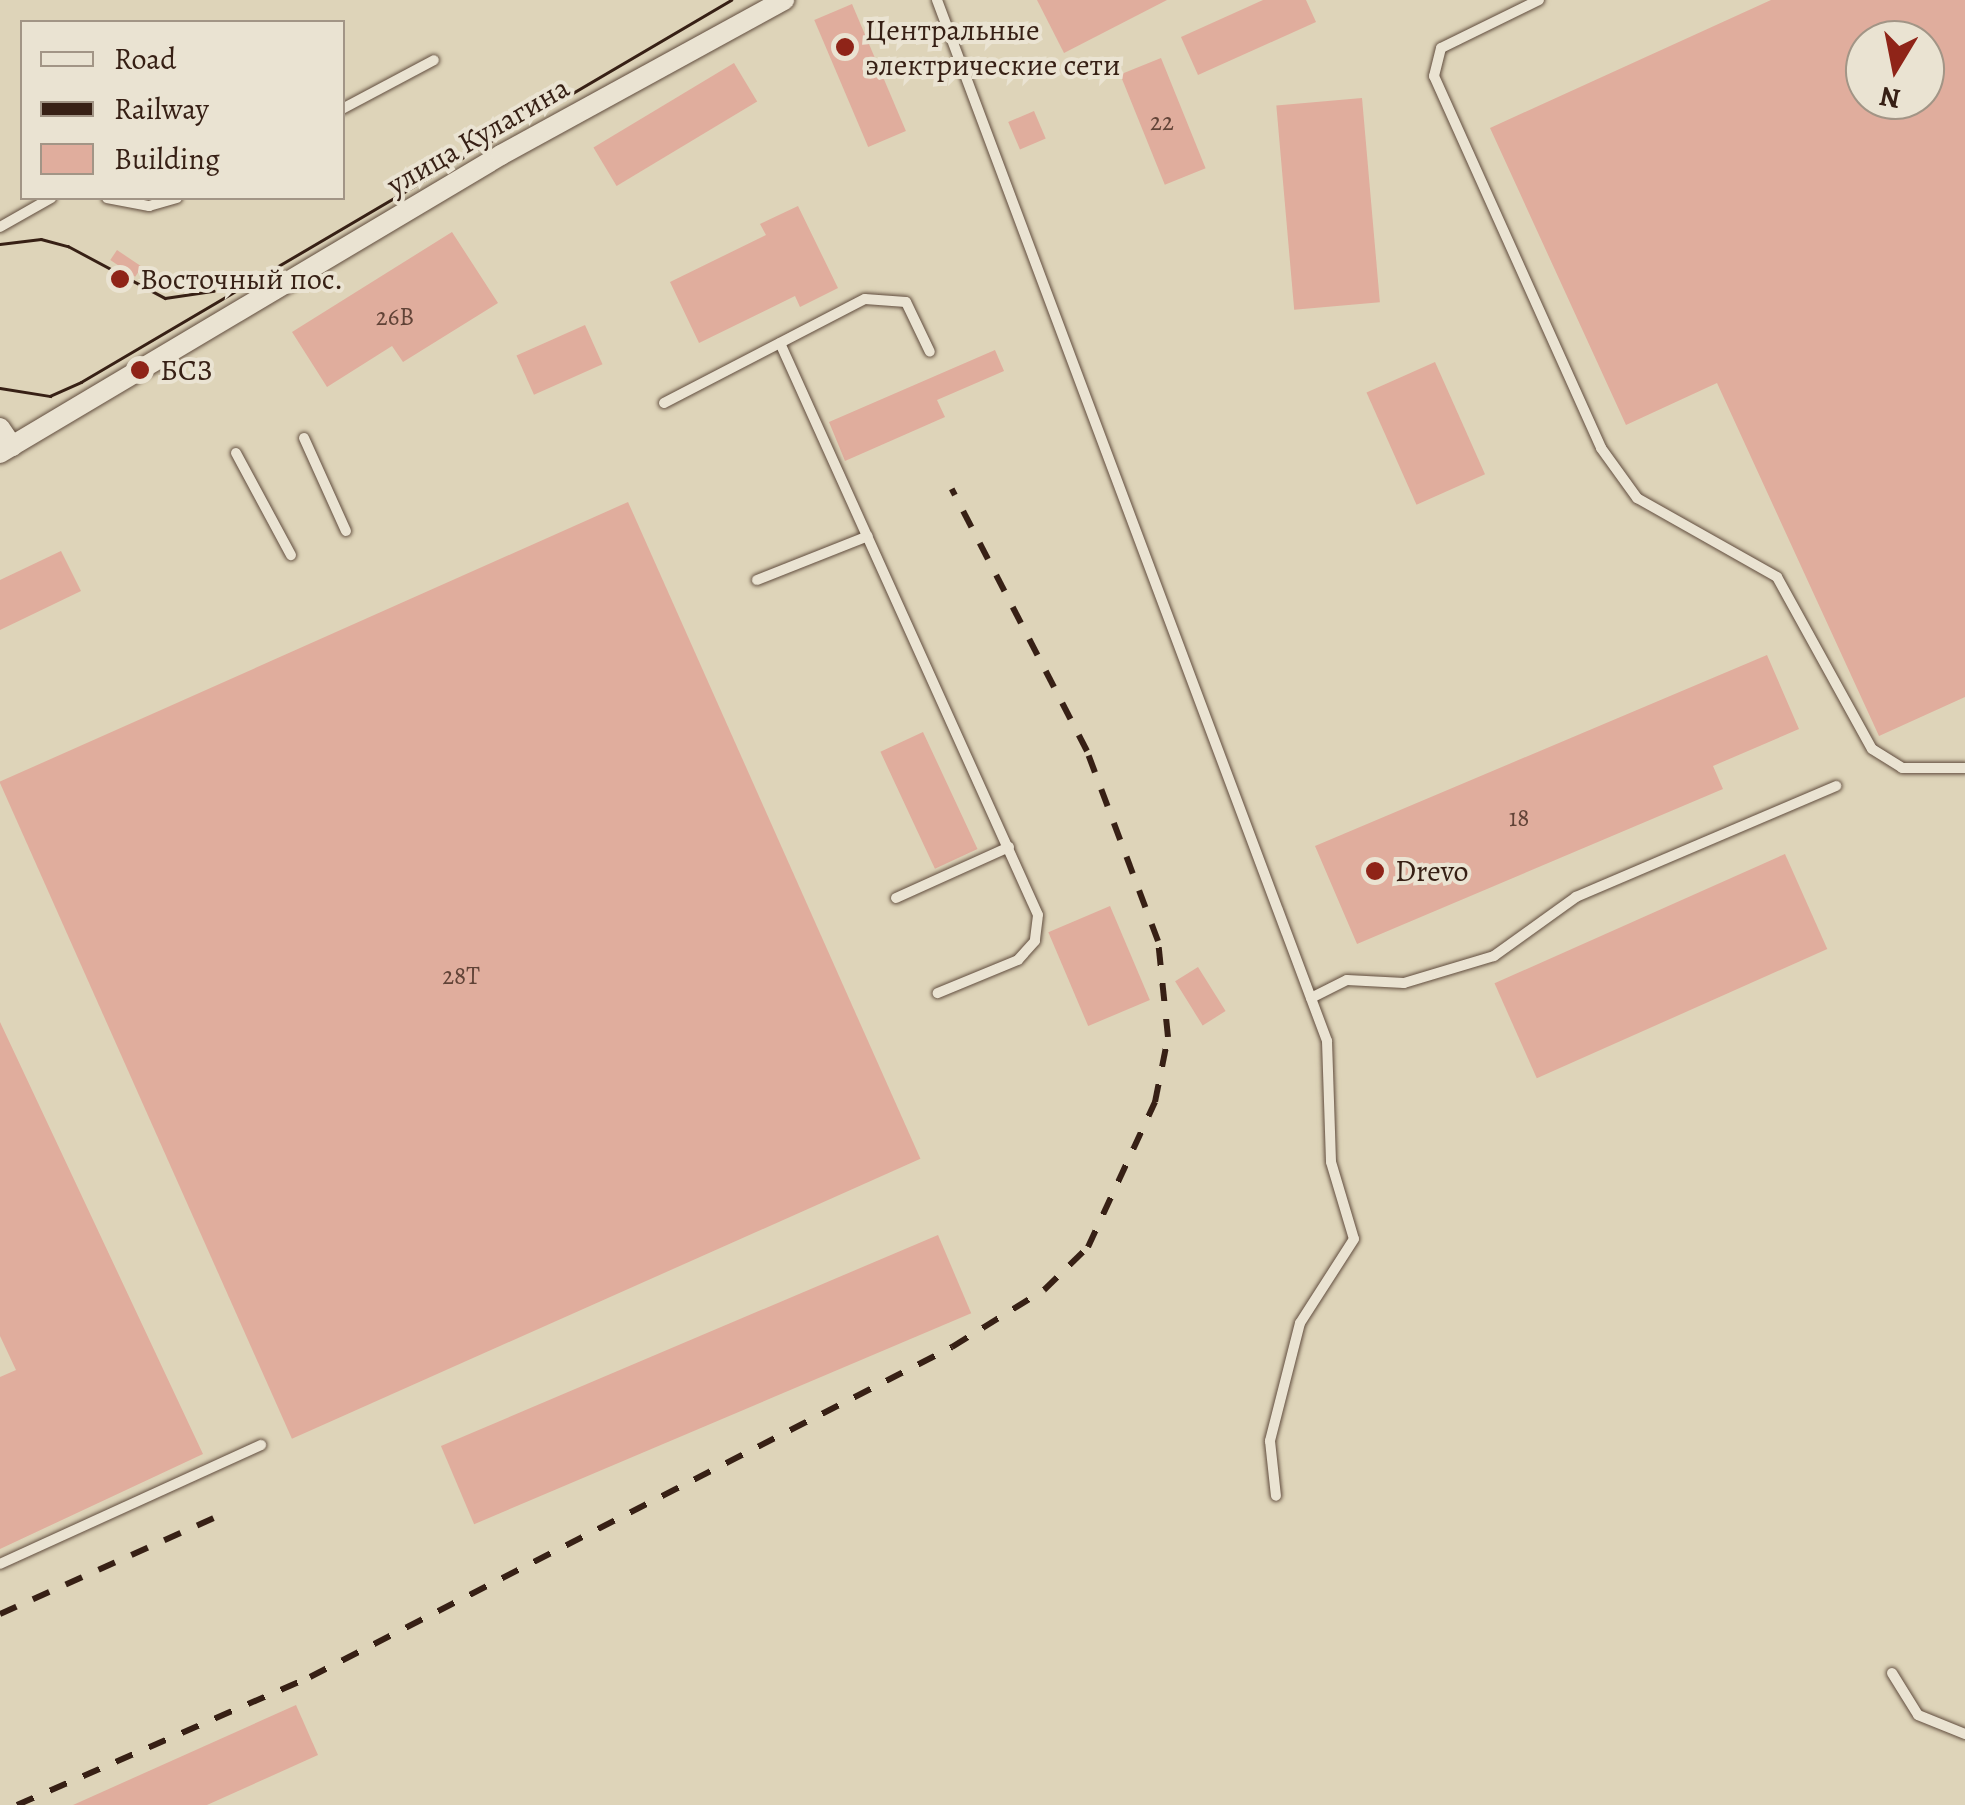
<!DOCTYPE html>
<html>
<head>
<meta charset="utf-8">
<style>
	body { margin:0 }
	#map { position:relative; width:1965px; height:1805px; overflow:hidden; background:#ded4b9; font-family:Alegreya,serif }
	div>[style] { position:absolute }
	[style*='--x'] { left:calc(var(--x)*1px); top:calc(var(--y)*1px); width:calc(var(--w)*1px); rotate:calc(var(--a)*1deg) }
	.building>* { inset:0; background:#e0ad9d; transform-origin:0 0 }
	.roads { filter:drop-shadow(0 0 2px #614d3e) drop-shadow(0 0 2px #614d3e) }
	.lane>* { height:10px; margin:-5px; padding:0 5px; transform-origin:5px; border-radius:5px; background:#eae3d2 }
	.street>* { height:20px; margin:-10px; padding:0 10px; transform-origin:10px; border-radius:10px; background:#eae3d2 }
	.tram>* { height:2.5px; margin:-1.25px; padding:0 1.25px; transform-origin:1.25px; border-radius:1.25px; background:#372015 }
	.rail>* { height:6px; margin-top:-3px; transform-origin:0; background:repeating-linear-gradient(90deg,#372015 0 18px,transparent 0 36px) }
	.dots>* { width:28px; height:28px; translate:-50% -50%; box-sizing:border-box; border:5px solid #eae3d2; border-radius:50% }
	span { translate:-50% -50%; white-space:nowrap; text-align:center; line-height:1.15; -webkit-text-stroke:8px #eae3d2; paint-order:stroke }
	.number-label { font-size:25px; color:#614337 }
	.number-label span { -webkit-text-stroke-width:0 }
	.poi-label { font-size:30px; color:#372015 }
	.left { translate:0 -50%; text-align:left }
	.street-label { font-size:30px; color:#372015 }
	.legend { position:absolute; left:20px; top:20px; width:325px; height:180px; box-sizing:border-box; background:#eae3d2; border:2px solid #a29586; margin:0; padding:12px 18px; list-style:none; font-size:30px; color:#372015 }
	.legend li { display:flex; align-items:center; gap:20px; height:50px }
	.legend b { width:50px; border:2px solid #a29586 }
	.north { position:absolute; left:1845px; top:20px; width:100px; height:100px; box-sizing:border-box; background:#eae3d2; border:2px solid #a29586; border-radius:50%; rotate:190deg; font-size:28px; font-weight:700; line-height:40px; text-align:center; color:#372015 }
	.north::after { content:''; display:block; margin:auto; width:35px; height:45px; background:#8f2418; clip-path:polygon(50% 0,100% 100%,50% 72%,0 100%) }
</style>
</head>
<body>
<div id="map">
	<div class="building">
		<div style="clip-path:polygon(1037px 0,1167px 0,1064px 53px)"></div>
		<div style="clip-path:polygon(1263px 0,1306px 0,1316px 22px,1198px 75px,1181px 37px)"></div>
		<div style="clip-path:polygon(evenodd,1771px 0,1965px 0,1965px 697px,1879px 736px,1717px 383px,1626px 425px,1490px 128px,1771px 0,1865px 40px,1925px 40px,1925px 100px,1865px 100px,1865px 40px)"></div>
		<div style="left:852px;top:4px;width:138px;height:41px;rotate:67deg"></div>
		<div style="left:1161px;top:58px;width:119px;height:44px;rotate:68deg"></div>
		<div style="left:734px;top:63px;width:45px;height:164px;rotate:59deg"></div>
		<div style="left:1362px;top:98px;width:205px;height:86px;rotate:85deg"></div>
		<div style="left:1034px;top:111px;width:30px;height:28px;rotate:67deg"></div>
		<div style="clip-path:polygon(798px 206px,838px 288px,800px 307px,795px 296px,699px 343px,670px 282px,766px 235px,760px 224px)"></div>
		<div style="clip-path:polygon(452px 232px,498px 303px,403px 362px,392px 346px,327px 387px,292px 332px)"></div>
		<div style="left:117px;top:250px;width:30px;height:12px;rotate:34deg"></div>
		<div style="left:585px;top:325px;width:43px;height:75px;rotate:66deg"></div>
		<div style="clip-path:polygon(995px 350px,1004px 371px,937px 400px,945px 417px,845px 461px,829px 422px)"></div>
		<div style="left:1435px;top:362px;width:123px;height:75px;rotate:66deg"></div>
		<div style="left:628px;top:502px;width:719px;height:688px;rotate:66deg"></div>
		<div style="clip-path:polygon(61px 551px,81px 591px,0 630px,0 580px)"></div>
		<div style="clip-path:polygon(1767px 655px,1799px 729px,1713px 766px,1723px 789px,1357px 944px,1315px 846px)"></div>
		<div style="left:923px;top:732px;width:129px;height:47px;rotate:65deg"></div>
		<div style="left:1785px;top:854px;width:104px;height:318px;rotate:66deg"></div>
		<div style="left:1110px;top:906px;width:102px;height:67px;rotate:67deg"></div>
		<div style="left:1198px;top:967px;width:52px;height:27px;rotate:58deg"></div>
		<div style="clip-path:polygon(0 1022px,203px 1454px,0 1549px,0 1377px,16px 1370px,0 1336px)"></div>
		<div style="left:938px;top:1235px;width:85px;height:540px;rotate:67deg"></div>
		<div style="clip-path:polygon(296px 1705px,318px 1755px,207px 1805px,73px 1805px)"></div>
	</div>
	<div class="roads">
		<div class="lane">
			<div style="--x:937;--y:0;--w:1112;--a:69.46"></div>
			<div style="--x:1327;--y:1041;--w:121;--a:88.1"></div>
			<div style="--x:1331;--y:1162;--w:80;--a:73.4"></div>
			<div style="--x:1354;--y:1239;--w:100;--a:122.7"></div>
			<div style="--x:1300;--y:1323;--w:122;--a:104.3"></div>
			<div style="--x:1270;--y:1441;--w:55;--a:83.8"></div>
			<div style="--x:1539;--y:0;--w:109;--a:153.9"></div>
			<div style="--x:1441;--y:48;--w:29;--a:104"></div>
			<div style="--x:1434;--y:76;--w:408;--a:65.8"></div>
			<div style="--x:1601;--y:448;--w:62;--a:54.2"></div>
			<div style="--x:1637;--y:498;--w:161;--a:29.4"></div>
			<div style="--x:1777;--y:577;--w:196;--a:61.1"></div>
			<div style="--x:1872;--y:749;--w:36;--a:32"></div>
			<div style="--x:1902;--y:768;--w:63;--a:0"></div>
			<div style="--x:342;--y:109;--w:104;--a:-28"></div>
			<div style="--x:107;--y:198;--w:43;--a:10.8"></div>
			<div style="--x:149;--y:206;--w:29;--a:-16"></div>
			<div style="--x:0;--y:227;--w:59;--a:-29.6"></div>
			<div style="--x:780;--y:343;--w:627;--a:65.72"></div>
			<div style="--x:1038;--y:915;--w:26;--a:97"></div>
			<div style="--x:1035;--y:941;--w:25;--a:132"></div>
			<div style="--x:1018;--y:960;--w:87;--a:157.6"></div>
			<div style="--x:664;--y:403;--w:226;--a:-27.4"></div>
			<div style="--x:865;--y:299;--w:41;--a:4.2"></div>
			<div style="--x:906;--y:302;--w:55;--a:64.4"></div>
			<div style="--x:304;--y:438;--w:102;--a:65.7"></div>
			<div style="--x:236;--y:453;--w:116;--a:61.7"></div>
			<div style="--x:757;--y:580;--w:119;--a:-21.6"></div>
			<div style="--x:896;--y:898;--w:124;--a:-24.3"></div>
			<div style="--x:1311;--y:998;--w:40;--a:-26.6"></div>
			<div style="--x:1347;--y:980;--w:57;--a:3"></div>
			<div style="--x:1404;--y:983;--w:94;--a:-16.7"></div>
			<div style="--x:1494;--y:956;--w:101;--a:-35.7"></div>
			<div style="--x:1576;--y:897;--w:283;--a:-23.1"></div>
			<div style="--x:0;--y:1564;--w:287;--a:-24.5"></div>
			<div style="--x:1892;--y:1673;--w:49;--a:58.2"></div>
			<div style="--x:1918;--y:1715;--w:51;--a:22"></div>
		</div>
		<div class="street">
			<div style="--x:0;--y:428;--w:22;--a:56"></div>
			<div style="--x:0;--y:453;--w:583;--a:-30.74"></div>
			<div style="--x:501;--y:155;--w:323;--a:-28.7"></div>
		</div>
	</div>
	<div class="tram">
		<div style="--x:0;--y:244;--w:41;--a:-7"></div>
		<div style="--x:41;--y:239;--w:28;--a:15"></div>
		<div style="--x:68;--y:246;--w:110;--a:28.2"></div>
		<div style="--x:165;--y:298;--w:49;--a:-8.3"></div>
		<div style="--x:0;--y:388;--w:51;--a:9.1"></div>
		<div style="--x:50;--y:396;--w:34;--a:-24"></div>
		<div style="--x:81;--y:382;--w:754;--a:-30.44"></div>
	</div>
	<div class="rail">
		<div style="--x:0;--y:1614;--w:235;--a:-24.2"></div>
		<div style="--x:17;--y:1805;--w:320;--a:-23.6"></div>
		<div style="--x:310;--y:1677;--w:722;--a:-27.2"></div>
		<div style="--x:952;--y:1347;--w:108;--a:-31.8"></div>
		<div style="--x:1044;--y:1290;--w:62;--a:-44.3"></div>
		<div style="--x:1088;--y:1247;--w:160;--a:-65.2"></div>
		<div style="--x:1155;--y:1102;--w:66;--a:-78.7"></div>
		<div style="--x:1168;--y:1037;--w:97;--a:-95.9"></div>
		<div style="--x:1158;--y:941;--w:203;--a:-110.5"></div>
		<div style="--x:1087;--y:751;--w:295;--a:-117.3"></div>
	</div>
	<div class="dots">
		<div style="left:845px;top:47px;background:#8f2418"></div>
		<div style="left:120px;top:279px;background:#8f2418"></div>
		<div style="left:140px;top:370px;background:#8f2418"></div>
		<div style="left:1375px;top:871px;background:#8f2418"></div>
	</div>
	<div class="number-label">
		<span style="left:1162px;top:122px">22</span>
		<span style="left:395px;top:317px">26В</span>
		<span style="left:1519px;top:818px">18</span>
		<span style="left:461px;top:976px">28Т</span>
	</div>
	<div class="poi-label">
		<span class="left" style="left:865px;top:47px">Центральные<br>электрические сети</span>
		<span class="left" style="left:140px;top:279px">Восточный пос.</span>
		<span class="left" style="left:160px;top:370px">БСЗ</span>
		<span class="left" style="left:1395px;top:871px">Drevo</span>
	</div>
	<div class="street-label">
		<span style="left:478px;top:136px;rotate:-30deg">улица Кулагина</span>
	</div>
	<ul class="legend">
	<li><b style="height:12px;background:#eae3d2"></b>Road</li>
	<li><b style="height:12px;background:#372015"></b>Railway</li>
	<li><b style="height:28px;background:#e0ad9d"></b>Building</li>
	</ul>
	<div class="north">N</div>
</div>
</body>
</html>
